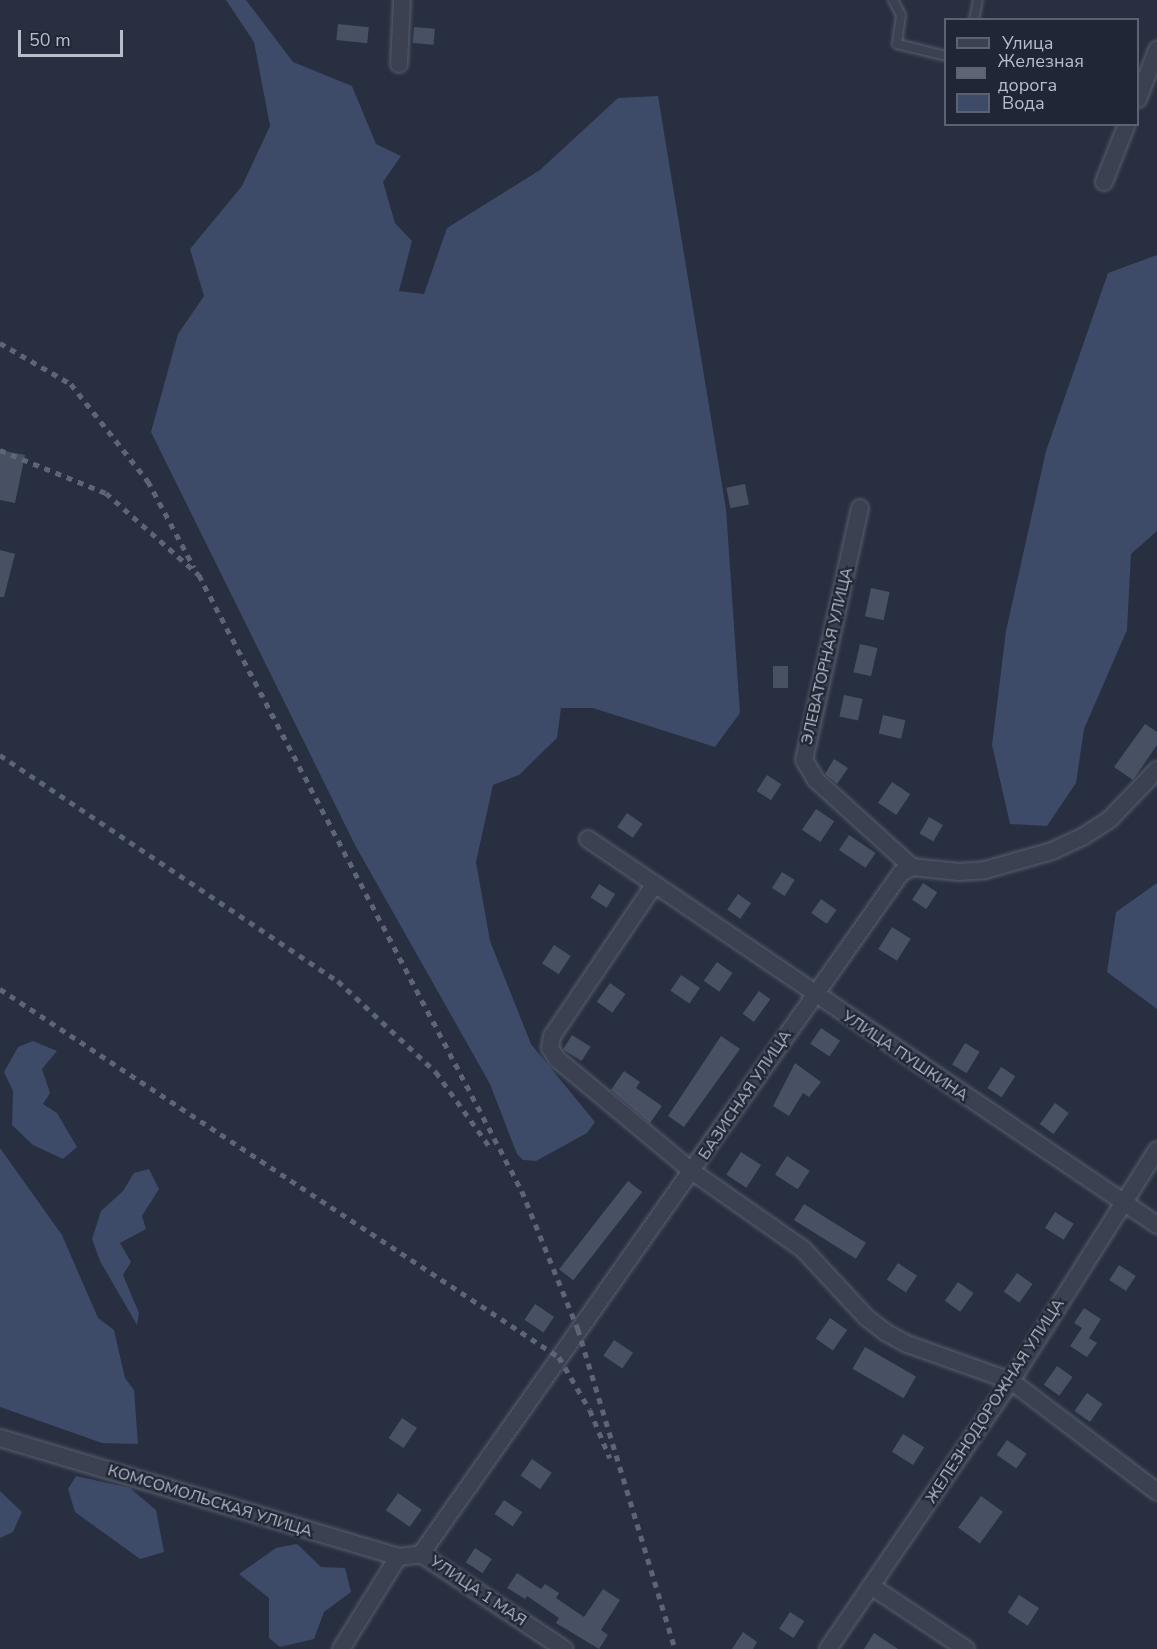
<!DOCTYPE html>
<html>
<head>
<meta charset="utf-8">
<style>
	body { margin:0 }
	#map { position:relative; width:1157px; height:1649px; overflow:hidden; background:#272f40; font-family:"Nunito Sans",sans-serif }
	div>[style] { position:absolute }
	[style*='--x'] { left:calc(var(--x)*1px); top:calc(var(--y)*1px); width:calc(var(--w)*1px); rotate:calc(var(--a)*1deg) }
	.water>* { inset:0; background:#3d4a68 }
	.building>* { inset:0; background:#485064; transform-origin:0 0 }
	.roads { filter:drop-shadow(0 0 2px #595f6d) drop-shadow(0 0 2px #595f6d) }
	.lane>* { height:8px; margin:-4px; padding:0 4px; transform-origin:4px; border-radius:4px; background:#3b4150 }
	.street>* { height:16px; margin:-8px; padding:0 8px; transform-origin:8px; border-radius:8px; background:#3b4150 }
	.rail>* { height:4.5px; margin-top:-2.25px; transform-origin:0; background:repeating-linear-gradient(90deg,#5d6577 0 6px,transparent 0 12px) }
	span { translate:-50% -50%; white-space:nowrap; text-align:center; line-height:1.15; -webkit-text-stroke:4.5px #202635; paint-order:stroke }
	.street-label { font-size:16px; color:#b8bdca }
	.legend { position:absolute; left:944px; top:18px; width:195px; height:108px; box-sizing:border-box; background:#202635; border:2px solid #5d6271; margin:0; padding:8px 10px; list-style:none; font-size:18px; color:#b8bdca }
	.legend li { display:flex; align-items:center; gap:12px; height:30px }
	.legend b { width:30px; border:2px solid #5d6271 }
	.scale { position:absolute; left:18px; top:30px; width:105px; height:27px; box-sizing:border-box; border:3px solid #b8bdca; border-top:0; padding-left:8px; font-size:18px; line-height:21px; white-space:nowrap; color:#b8bdca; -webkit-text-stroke:4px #202635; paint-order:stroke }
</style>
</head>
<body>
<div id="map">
	<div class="water">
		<div style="clip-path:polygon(226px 0,246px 0,293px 62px,352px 86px,376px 144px,401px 156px,383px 182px,395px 223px,412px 241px,399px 291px,424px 294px,447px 228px,540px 170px,618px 98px,658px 96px,726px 509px,740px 713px,715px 747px,593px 708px,561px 708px,557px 738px,519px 775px,493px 785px,476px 862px,490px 941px,531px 1044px,595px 1122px,587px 1133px,536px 1161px,523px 1160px,517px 1154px,490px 1084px,355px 845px,151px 432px,178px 334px,204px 296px,190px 249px,242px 186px,270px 126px,254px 42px)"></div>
		<div style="clip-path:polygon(1157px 255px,1157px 531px,1131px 554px,1127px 630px,1084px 729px,1076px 783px,1047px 826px,1010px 824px,992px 745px,1006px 631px,1046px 451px,1108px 273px)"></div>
		<div style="clip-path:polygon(1157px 883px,1157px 1009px,1107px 972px,1116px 912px)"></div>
		<div style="clip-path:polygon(33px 1041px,57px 1051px,42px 1069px,50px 1093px,43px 1104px,57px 1113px,77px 1147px,63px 1159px,33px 1145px,12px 1125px,13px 1091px,4px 1072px,18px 1047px)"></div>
		<div style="clip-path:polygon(0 1148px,62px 1235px,98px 1318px,114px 1330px,125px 1378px,134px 1390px,138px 1444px,102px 1443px,0 1407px)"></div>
		<div style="clip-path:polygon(149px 1169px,159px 1189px,142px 1216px,146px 1229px,120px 1243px,131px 1262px,123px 1275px,139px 1313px,137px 1325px,100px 1261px,92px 1239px,101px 1211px,123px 1191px,134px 1173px)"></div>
		<div style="clip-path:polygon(76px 1476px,130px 1488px,156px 1510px,164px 1552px,140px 1559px,75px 1512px,68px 1489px)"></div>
		<div style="clip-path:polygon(0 1491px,22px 1512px,13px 1532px,0 1538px)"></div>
		<div style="clip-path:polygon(297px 1544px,321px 1567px,345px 1568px,351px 1592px,324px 1612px,314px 1639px,280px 1647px,269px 1638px,269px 1598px,239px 1574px,276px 1548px)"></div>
	</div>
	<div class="building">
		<div style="left:338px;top:24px;width:31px;height:16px;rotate:6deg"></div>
		<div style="left:414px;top:27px;width:21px;height:16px;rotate:5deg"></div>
		<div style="clip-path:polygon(0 450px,25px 455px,15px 503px,0 500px)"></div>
		<div style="left:745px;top:484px;width:21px;height:19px;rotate:79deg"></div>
		<div style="clip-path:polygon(0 550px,15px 554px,4px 597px,0 597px)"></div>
		<div style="left:871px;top:588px;width:19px;height:29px;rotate:12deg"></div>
		<div style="left:860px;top:644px;width:18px;height:29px;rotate:13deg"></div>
		<div style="left:773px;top:666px;width:15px;height:22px"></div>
		<div style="left:844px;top:695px;width:19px;height:22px;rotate:12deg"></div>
		<div style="left:883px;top:715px;width:23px;height:19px;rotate:13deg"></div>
		<div style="clip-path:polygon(1145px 724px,1157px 732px,1157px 745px,1133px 780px,1114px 767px)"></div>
		<div style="clip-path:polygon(834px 759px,848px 768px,837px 784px,825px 774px)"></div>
		<div style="left:767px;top:775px;width:17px;height:19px;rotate:33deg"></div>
		<div style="left:892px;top:782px;width:22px;height:25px;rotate:34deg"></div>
		<div style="left:816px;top:809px;width:22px;height:25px;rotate:34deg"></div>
		<div style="left:627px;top:813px;width:19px;height:17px;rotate:35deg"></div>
		<div style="left:929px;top:817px;width:16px;height:19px;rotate:30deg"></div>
		<div style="left:849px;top:835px;width:32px;height:18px;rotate:34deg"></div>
		<div style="left:782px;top:872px;width:15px;height:19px;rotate:32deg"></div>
		<div style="left:923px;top:883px;width:17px;height:20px;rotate:33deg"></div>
		<div style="left:599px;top:884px;width:19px;height:16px;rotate:32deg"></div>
		<div style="left:738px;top:894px;width:16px;height:19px;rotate:35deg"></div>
		<div style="left:821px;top:899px;width:19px;height:17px;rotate:35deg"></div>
		<div style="left:892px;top:927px;width:22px;height:26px;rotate:32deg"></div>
		<div style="left:554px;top:945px;width:20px;height:22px;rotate:33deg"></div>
		<div style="left:717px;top:962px;width:19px;height:23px;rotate:35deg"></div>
		<div style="left:681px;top:975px;width:23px;height:19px;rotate:34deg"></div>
		<div style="left:610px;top:983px;width:19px;height:23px;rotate:35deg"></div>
		<div style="left:759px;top:991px;width:14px;height:28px;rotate:36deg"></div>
		<div style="left:821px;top:1028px;width:23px;height:19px;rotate:34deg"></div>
		<div style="left:572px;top:1035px;width:22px;height:17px;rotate:32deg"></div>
		<div style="clip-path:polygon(721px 1036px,740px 1049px,684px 1127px,668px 1116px)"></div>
		<div style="left:965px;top:1043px;width:17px;height:25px;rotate:31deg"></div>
		<div style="clip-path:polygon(795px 1063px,821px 1082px,809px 1097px,803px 1093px,789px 1116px,773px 1106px)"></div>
		<div style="left:1001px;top:1067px;width:17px;height:25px;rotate:33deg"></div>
		<div style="clip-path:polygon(624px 1071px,640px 1082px,636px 1088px,662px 1106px,650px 1123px,611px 1090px)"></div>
		<div style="left:1055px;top:1103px;width:17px;height:26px;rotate:36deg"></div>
		<div style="left:741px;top:1152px;width:24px;height:27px;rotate:33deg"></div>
		<div style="left:787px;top:1156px;width:27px;height:22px;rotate:33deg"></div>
		<div style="left:628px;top:1181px;width:18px;height:112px;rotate:38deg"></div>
		<div style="left:804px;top:1204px;width:73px;height:19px;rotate:32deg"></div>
		<div style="left:1055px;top:1212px;width:22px;height:19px;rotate:32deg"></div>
		<div style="left:898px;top:1263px;width:23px;height:20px;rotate:34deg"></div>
		<div style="left:1119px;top:1265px;width:20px;height:18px;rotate:33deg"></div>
		<div style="left:1017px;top:1273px;width:19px;height:23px;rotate:35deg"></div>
		<div style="left:958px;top:1282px;width:19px;height:23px;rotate:35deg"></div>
		<div style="left:535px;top:1304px;width:23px;height:19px;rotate:34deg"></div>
		<div style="clip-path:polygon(1084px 1308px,1101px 1319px,1089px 1338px,1097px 1343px,1087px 1357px,1070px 1346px,1082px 1328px,1074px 1323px)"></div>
		<div style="left:830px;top:1318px;width:21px;height:25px;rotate:35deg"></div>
		<div style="left:614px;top:1340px;width:23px;height:19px;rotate:34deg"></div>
		<div style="left:865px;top:1347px;width:59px;height:25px;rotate:30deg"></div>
		<div style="left:1057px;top:1366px;width:19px;height:23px;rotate:35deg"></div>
		<div style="left:1087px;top:1393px;width:19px;height:22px;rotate:35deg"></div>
		<div style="left:402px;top:1418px;width:18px;height:24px;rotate:34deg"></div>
		<div style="left:903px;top:1434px;width:25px;height:21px;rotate:32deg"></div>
		<div style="left:1007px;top:1440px;width:24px;height:18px;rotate:35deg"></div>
		<div style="left:532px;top:1459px;width:24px;height:20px;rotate:35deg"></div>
		<div style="left:398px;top:1493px;width:29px;height:21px;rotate:35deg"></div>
		<div style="left:981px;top:1496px;width:27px;height:39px;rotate:36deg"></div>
		<div style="left:504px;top:1500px;width:22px;height:17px;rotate:34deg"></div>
		<div style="left:475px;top:1548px;width:20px;height:17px;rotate:33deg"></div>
		<div style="clip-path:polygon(517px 1573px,541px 1589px,545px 1584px,559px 1593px,556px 1598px,584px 1617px,603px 1589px,620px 1600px,601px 1630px,608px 1635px,599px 1649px,556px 1623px,559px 1618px,527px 1596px,525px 1599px,507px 1588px)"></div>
		<div style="left:1019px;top:1595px;width:24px;height:21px;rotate:33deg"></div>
		<div style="left:790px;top:1612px;width:17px;height:20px;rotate:33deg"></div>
		<div style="clip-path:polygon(743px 1632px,757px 1642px,753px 1649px,732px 1649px)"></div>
		<div style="clip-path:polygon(874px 1633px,898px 1649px,864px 1649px)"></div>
	</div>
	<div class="roads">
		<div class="lane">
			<div style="--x:893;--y:0;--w:17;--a:62"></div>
			<div style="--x:901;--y:15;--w:29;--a:98"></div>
			<div style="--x:897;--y:44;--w:50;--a:13.8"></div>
			<div style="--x:974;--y:20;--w:20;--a:-79"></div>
		</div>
		<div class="street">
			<div style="--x:399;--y:64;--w:64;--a:-87.3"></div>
			<div style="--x:1138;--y:99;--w:53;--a:-68.8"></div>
			<div style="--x:1104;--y:182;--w:62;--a:-68.4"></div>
			<div style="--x:860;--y:508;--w:258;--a:102.5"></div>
			<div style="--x:804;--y:760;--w:23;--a:59"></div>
			<div style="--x:816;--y:780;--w:130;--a:42.2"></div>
			<div style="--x:588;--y:839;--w:688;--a:34.15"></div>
			<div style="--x:654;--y:885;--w:182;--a:124"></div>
			<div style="--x:552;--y:1036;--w:12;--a:99"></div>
			<div style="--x:550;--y:1048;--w:13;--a:58"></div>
			<div style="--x:557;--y:1059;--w:177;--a:39.7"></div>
			<div style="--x:693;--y:1172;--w:134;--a:35"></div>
			<div style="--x:803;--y:1249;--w:93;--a:47.2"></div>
			<div style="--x:866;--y:1317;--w:24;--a:38"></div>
			<div style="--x:885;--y:1332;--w:25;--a:29"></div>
			<div style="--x:907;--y:1344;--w:110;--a:19.6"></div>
			<div style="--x:1011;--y:1381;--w:183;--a:37.2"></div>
			<div style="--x:0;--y:1438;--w:415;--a:16.6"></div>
			<div style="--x:398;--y:1557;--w:23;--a:-7"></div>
			<div style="--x:421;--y:1554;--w:833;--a:-54.82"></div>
			<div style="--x:901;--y:873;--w:13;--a:-29"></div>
			<div style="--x:912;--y:867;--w:47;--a:6.1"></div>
			<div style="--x:959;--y:872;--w:26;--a:-4"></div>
			<div style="--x:985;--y:870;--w:70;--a:-15.8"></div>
			<div style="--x:1052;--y:851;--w:35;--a:-25"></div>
			<div style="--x:1084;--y:836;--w:31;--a:-33"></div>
			<div style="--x:1110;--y:819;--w:68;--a:-46.2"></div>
			<div style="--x:421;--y:1554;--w:172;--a:33.6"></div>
			<div style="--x:871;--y:1586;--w:114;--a:33.6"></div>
			<div style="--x:341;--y:1649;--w:108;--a:-58.2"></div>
			<div style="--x:828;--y:1649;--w:325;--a:-55.7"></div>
			<div style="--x:1011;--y:1381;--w:273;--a:-57.7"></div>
		</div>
	</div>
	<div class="rail">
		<div style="--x:0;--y:343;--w:82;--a:30"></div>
		<div style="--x:71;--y:384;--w:124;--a:51.6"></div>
		<div style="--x:148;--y:481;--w:98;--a:61.9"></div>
		<div style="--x:0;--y:450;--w:114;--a:22.1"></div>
		<div style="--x:106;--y:493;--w:124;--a:41.4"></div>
		<div style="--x:199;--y:575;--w:696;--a:62.33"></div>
		<div style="--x:522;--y:1191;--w:149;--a:67.9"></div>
		<div style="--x:578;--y:1329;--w:334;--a:73.1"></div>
		<div style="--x:0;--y:755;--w:407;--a:33.8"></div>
		<div style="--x:338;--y:981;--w:134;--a:42.9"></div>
		<div style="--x:436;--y:1072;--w:96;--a:54.3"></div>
		<div style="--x:0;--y:989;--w:669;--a:33.36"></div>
		<div style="--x:559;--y:1357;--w:61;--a:59.7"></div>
		<div style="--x:590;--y:1410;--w:52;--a:67.4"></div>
	</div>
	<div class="street-label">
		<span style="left:827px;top:656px;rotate:-77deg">ЭЛЕВАТОРНАЯ УЛИЦА</span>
		<span style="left:905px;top:1056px;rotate:34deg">УЛИЦА ПУШКИНА</span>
		<span style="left:745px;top:1095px;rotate:-56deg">БАЗИСНАЯ УЛИЦА</span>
		<span style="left:995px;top:1401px;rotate:-57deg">ЖЕЛЕЗНОДОРОЖНАЯ УЛИЦА</span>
		<span style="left:210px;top:1501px;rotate:17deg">КОМСОМОЛЬСКАЯ УЛИЦА</span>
		<span style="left:478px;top:1591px;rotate:34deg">УЛИЦА 1 МАЯ</span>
	</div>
	<ul class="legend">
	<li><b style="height:8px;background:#3b4150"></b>Улица</li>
	<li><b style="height:8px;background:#5d6577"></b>Железная дорога</li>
	<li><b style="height:16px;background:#3d4a68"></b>Вода</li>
	</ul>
	<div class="scale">50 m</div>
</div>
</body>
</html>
